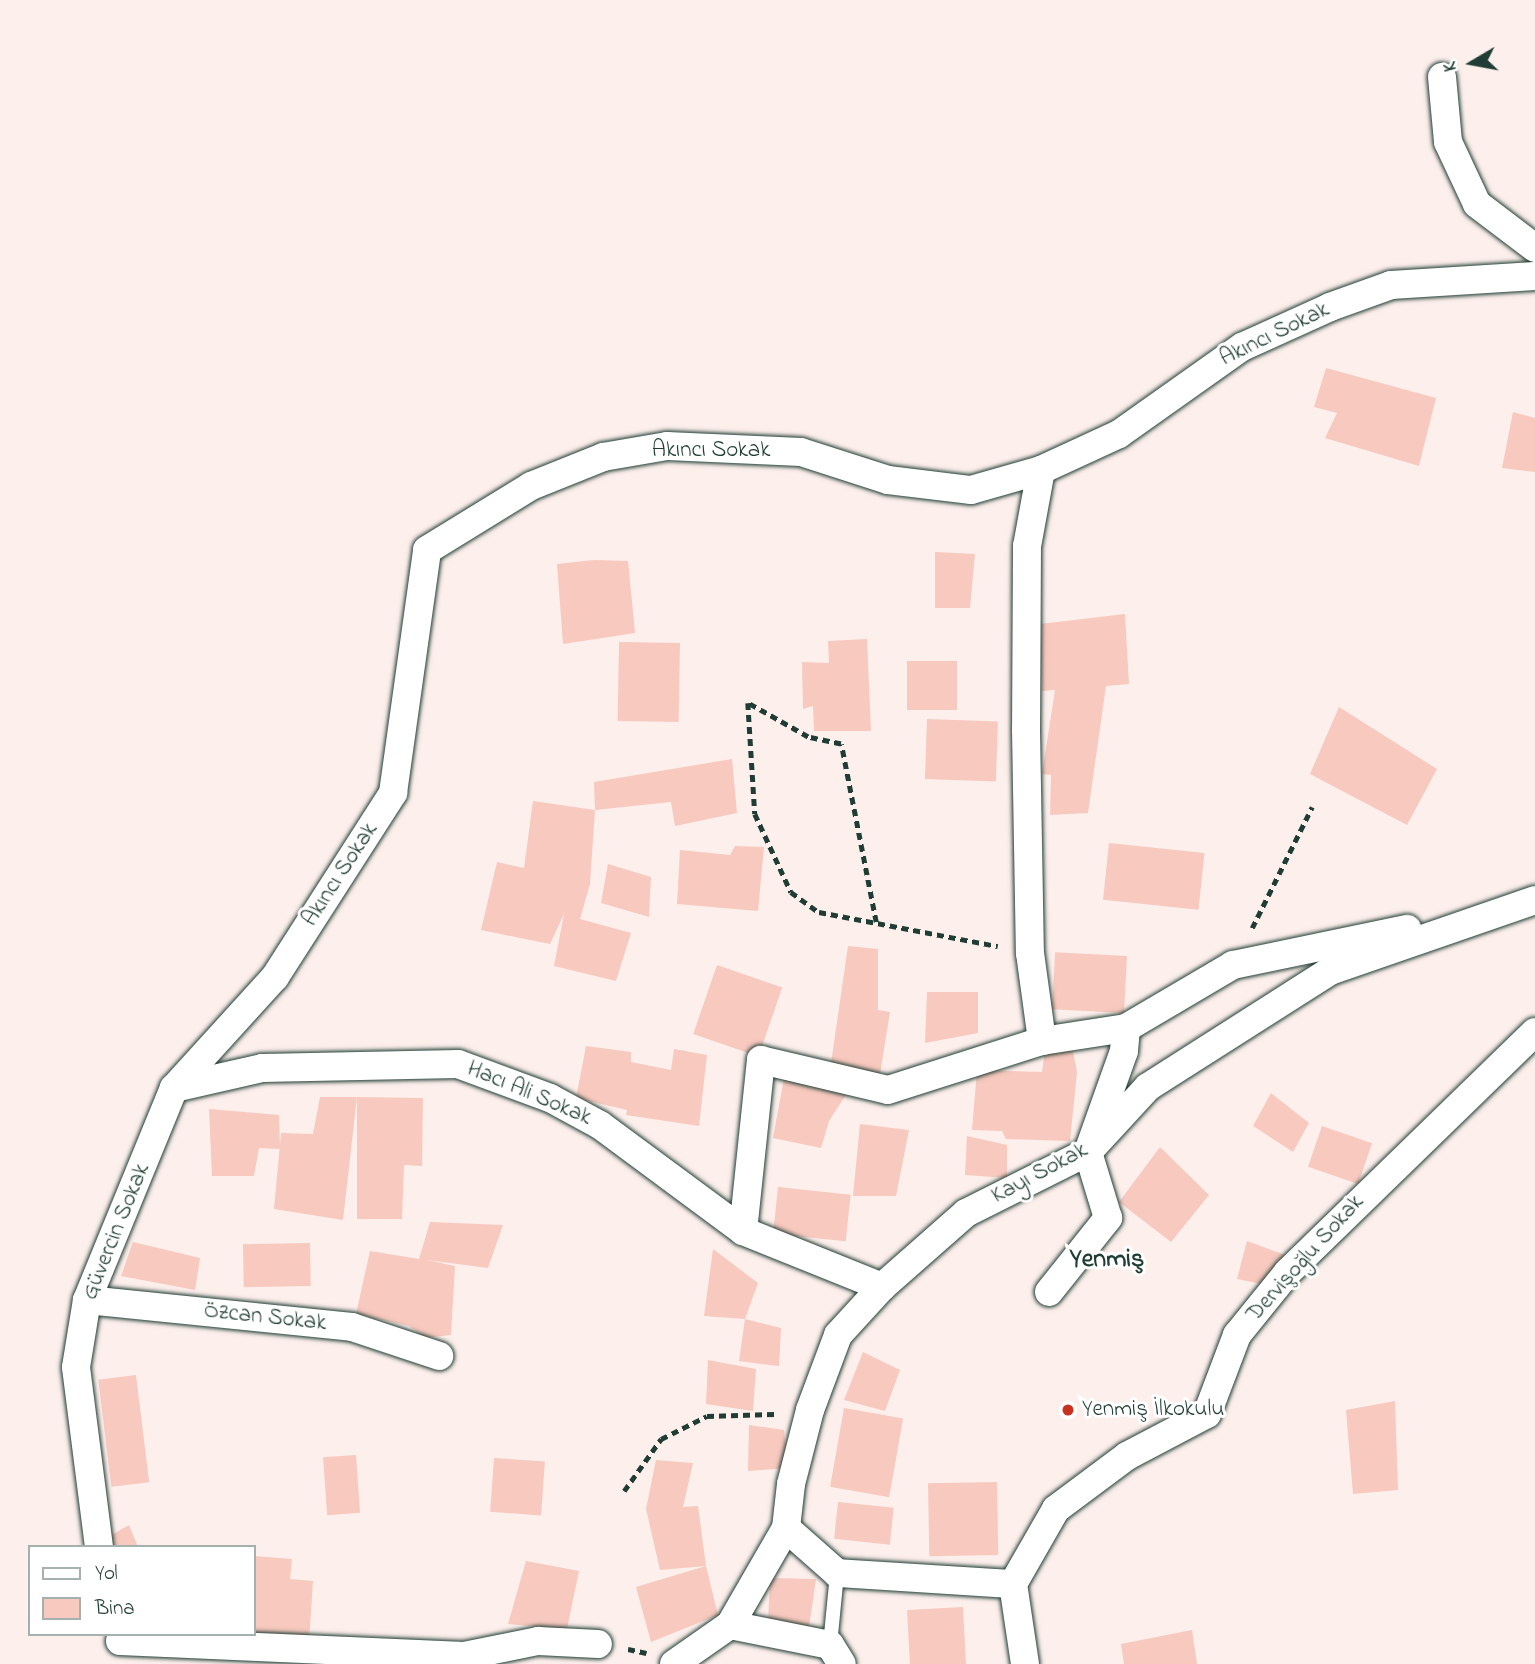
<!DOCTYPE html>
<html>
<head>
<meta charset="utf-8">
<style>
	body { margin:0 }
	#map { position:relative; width:1535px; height:1664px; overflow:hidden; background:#fdefec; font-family:"Indie Flower",sans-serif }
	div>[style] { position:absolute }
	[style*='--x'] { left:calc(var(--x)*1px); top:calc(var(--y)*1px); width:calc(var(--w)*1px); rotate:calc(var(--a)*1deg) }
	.building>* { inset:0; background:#f8c9bf; transform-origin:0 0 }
	.path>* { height:4.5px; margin-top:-2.25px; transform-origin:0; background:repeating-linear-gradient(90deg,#1f3d34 0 7px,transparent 0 12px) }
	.roads { filter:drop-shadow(0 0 2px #1f3d34) drop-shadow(0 0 2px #1f3d34) }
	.lane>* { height:14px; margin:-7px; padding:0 7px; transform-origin:7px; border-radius:7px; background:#fff }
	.street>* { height:28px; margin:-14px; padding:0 14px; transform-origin:14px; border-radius:14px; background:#fff }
	.dots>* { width:19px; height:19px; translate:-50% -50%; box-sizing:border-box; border:4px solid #fff; border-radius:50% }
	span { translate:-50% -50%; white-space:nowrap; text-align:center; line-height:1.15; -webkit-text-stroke:6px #fff; paint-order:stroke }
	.street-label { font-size:23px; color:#1f3d34 }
	.poi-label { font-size:23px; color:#1f3d34 }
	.left { translate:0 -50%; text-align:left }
	.quarter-label { font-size:26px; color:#1f3d34; font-weight:700 }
	.legend { position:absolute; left:28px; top:1545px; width:228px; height:91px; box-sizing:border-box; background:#fff; border:2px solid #a5b1ae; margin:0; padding:9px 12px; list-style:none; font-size:21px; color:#1f3d34 }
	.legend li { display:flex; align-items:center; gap:14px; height:35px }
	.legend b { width:35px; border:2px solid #a5b1ae }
	.north { position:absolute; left:1437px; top:28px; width:70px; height:70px; -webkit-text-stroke:5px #fff; paint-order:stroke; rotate:260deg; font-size:19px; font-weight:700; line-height:28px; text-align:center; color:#1f3d34 }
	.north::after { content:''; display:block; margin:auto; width:24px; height:32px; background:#1f3d34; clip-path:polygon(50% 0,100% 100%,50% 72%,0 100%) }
</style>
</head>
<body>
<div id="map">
	<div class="building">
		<div style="clip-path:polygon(1326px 368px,1436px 398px,1419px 466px,1325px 438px,1337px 413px,1314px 407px)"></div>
		<div style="clip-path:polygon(1513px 412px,1535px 418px,1535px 472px,1502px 468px)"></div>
		<div style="clip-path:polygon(935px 552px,975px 554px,970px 608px,935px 608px)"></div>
		<div style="clip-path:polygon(594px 560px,628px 561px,635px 633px,563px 644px,557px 564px)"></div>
		<div style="clip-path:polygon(1125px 614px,1129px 684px,1106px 686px,1088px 813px,1050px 815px,1051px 775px,1042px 774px,1055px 690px,1042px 691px,1040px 624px)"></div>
		<div style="clip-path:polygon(867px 639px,871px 731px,814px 731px,813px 706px,803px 709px,802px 662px,829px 663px,828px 641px)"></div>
		<div style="left:680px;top:643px;width:79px;height:61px;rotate:91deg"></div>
		<div style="left:907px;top:661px;width:50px;height:49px"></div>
		<div style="clip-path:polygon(1339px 707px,1437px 769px,1407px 825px,1310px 774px)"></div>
		<div style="left:927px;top:719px;width:71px;height:60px;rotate:2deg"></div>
		<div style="clip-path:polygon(732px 759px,737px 813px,675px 826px,671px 802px,595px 810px,594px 782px)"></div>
		<div style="clip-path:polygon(533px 801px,595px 810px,590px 884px,580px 919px,631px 933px,616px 981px,554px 966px,564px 914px,550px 944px,481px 930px,497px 862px,524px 868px)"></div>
		<div style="left:1109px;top:843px;width:96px;height:57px;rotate:6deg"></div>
		<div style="clip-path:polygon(735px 846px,764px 847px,758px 911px,677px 904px,680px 850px,730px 855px)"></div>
		<div style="clip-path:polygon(608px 864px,651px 877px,649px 917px,601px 903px)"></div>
		<div style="clip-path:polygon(848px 946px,878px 949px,878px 1010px,890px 1012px,879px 1080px,830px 1070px)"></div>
		<div style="left:1127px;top:956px;width:57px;height:72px;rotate:93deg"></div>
		<div style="left:717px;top:965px;width:69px;height:73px;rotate:19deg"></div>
		<div style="clip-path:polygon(927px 992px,978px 992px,978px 1033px,925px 1043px)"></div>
		<div style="clip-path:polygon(586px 1046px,631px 1052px,631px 1062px,671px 1070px,674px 1049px,707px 1055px,699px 1126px,626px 1115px,627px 1110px,576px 1098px)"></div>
		<div style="clip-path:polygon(1072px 1046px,1077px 1072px,1070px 1141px,1006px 1139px,1002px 1131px,972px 1130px,977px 1070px,1042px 1072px,1045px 1051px)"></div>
		<div style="clip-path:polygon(785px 1073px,851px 1087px,829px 1121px,821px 1148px,773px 1138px)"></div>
		<div style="clip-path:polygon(1271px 1093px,1309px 1123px,1293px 1152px,1253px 1126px)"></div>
		<div style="clip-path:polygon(320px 1097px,357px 1097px,343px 1220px,274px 1209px,281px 1133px,313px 1134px)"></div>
		<div style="clip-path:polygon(357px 1097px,423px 1098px,422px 1166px,404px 1165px,402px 1219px,357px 1219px)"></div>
		<div style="clip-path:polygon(209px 1109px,279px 1115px,280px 1149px,259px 1148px,254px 1176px,212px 1176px)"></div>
		<div style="clip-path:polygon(860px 1124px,909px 1130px,896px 1196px,853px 1196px)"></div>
		<div style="left:1322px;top:1126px;width:53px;height:43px;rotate:19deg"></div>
		<div style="clip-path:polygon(967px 1136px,1007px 1145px,1007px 1178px,965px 1175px)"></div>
		<div style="clip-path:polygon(1160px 1147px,1209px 1195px,1171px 1242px,1119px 1202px)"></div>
		<div style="left:778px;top:1187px;width:73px;height:47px;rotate:6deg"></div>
		<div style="clip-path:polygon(430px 1222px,503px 1225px,488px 1268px,427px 1260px,455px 1266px,451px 1335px,425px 1338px,409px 1326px,356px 1314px,370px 1251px,419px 1259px)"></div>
		<div style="clip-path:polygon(1247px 1241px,1288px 1256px,1267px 1285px,1237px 1279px)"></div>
		<div style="clip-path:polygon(133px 1242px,200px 1258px,195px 1290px,121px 1276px)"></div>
		<div style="left:310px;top:1243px;width:43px;height:67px;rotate:89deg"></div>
		<div style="clip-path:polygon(713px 1249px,758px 1283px,745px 1319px,704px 1316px)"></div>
		<div style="clip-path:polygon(745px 1319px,781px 1328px,779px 1366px,739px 1361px)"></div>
		<div style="clip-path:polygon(863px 1352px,900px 1370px,885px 1411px,844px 1400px)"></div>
		<div style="clip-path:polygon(708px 1360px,756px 1369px,753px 1411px,706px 1404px)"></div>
		<div style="left:136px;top:1375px;width:108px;height:38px;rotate:83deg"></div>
		<div style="clip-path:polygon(1395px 1401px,1398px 1490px,1353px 1494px,1346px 1410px)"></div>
		<div style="left:844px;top:1408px;width:60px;height:80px;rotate:10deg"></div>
		<div style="clip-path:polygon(749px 1425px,784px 1430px,788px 1468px,748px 1471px)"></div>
		<div style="left:356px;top:1455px;width:58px;height:33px;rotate:86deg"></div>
		<div style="left:494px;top:1458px;width:51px;height:54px;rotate:4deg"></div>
		<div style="clip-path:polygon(656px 1460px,693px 1463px,683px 1507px,698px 1506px,706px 1566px,660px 1570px,646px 1509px)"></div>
		<div style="left:997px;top:1482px;width:73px;height:69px;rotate:89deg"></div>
		<div style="left:838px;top:1502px;width:56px;height:37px;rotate:6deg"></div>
		<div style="clip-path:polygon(129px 1525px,138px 1547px,110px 1547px,106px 1538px)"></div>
		<div style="clip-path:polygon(254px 1556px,292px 1559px,290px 1579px,313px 1581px,309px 1642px,254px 1634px)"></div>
		<div style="clip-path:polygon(526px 1561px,579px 1571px,567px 1629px,508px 1624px)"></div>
		<div style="clip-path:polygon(706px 1566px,718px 1615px,651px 1642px,636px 1587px)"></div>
		<div style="clip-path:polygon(770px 1578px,816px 1579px,809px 1627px,768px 1623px)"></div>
		<div style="left:963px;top:1607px;width:57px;height:56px;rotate:87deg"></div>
		<div style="clip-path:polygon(1192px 1630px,1197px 1664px,1124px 1664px,1121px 1644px)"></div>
	</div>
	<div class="path">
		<div style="--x:876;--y:922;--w:181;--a:-101.1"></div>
		<div style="--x:841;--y:744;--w:34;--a:-168"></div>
		<div style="--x:808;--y:737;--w:69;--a:-150.5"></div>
		<div style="--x:748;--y:703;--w:111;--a:86.4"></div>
		<div style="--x:755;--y:814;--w:86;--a:65.2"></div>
		<div style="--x:791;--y:892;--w:34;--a:36"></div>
		<div style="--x:819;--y:912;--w:182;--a:10.8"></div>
		<div style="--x:1252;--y:928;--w:135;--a:-63.6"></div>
		<div style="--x:624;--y:1491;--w:64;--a:-54.6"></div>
		<div style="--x:661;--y:1439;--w:51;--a:-26.6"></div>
		<div style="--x:707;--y:1416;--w:69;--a:-1.7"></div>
		<div style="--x:628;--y:1649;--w:19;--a:12"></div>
	</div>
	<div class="roads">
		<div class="lane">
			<div style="--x:830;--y:1645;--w:72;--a:-84.4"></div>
		</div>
		<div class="street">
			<div style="--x:1442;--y:77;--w:65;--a:84.7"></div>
			<div style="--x:1448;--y:142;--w:68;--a:64.9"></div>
			<div style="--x:1477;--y:204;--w:73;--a:37.2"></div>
			<div style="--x:1041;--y:470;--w:77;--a:100.4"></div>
			<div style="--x:1027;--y:546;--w:184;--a:90.3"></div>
			<div style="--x:1026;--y:730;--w:223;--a:89"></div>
			<div style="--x:1030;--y:953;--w:89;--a:82.2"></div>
			<div style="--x:174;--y:1088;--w:90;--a:-12.8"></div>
			<div style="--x:262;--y:1068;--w:196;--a:-1.2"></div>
			<div style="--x:458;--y:1064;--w:98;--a:20.3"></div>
			<div style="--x:550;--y:1098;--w:57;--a:28.4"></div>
			<div style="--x:600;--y:1125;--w:178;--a:36.5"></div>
			<div style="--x:743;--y:1231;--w:150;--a:21.9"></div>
			<div style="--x:743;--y:1231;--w:172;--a:-84"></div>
			<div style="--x:761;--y:1060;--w:130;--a:13.3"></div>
			<div style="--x:888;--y:1090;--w:162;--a:-17.7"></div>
			<div style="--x:1042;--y:1041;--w:85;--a:-8.8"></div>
			<div style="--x:1126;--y:1028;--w:124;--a:-30.5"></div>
			<div style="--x:1233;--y:965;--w:178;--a:-11.7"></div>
			<div style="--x:1049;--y:1292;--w:95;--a:-51.4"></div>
			<div style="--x:1108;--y:1218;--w:69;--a:-106.9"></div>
			<div style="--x:1088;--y:1152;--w:107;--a:-70.4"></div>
			<div style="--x:1124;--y:1051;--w:23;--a:-85"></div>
			<div style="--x:87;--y:1300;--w:266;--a:5.8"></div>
			<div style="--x:352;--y:1327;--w:92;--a:18.4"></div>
			<div style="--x:786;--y:1528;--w:68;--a:41.4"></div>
			<div style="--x:837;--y:1573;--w:176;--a:3.6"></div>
			<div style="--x:99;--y:1547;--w:181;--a:-97.3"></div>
			<div style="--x:76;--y:1367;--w:68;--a:-80.7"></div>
			<div style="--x:87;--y:1300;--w:229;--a:-67.7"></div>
			<div style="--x:174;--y:1088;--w:150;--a:-47.7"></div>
			<div style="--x:275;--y:977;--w:219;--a:-57.3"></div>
			<div style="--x:393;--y:793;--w:245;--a:-82"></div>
			<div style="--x:427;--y:550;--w:122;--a:-31.6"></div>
			<div style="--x:531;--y:486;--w:78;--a:-21.9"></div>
			<div style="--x:603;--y:457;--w:65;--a:-9.8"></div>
			<div style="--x:667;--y:446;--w:134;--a:2.6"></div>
			<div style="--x:801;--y:452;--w:91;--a:17.8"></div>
			<div style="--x:888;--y:480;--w:84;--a:6.9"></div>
			<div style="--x:971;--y:490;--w:73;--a:-15.9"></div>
			<div style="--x:1041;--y:470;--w:86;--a:-24.8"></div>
			<div style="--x:1119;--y:434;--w:151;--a:-35.3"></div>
			<div style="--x:1242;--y:347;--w:97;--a:-24.4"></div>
			<div style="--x:1330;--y:307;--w:65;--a:-19.8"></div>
			<div style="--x:1391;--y:285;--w:144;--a:-3.6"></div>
			<div style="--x:730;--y:1625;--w:102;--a:11.3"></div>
			<div style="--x:830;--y:1645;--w:22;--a:58"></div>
			<div style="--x:120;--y:1641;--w:344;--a:2.5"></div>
			<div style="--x:464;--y:1656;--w:76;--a:-11.5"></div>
			<div style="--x:538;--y:1641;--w:60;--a:2.9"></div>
			<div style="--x:674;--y:1664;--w:68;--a:-34.9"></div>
			<div style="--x:730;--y:1625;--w:112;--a:-60"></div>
			<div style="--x:786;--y:1528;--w:44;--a:-83.5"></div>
			<div style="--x:791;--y:1484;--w:76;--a:-75.6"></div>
			<div style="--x:810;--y:1410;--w:80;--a:-69.5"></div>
			<div style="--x:838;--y:1335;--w:65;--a:-47.5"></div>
			<div style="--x:882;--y:1287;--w:112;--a:-41.4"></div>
			<div style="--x:966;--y:1213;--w:136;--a:-26.6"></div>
			<div style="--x:1088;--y:1152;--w:88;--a:-47.3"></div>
			<div style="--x:1148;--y:1087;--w:216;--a:-32.5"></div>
			<div style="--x:1330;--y:971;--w:217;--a:-19.1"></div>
			<div style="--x:1025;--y:1664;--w:81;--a:-98.5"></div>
			<div style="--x:1013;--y:1584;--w:86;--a:-60.2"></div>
			<div style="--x:1056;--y:1509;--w:89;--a:-36.7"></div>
			<div style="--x:1127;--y:1456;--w:90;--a:-27.7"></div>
			<div style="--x:1207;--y:1414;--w:85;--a:-69.2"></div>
			<div style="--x:1237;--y:1335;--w:81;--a:-51"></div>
			<div style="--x:1288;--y:1272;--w:344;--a:-44.2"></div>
		</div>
	</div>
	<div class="dots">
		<div style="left:1068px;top:1410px;background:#c8321e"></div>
	</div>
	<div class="street-label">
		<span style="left:1275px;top:335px;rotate:-26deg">Akıncı Sokak</span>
		<span style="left:711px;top:451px">Akıncı Sokak</span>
		<span style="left:341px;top:875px;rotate:-57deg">Akıncı Sokak</span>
		<span style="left:529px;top:1094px;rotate:23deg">Hacı Ali Sokak</span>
		<span style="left:1040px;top:1174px;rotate:-28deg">Kayı Sokak</span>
		<span style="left:117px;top:1232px;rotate:-68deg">Güvercin Sokak</span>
		<span style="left:1306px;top:1259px;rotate:-48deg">Dervişoğlu Sokak</span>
		<span style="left:265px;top:1318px;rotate:6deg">Özcan Sokak</span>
	</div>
	<div class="poi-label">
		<span class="left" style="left:1082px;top:1410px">Yenmiş İlkokulu</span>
	</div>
	<div class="quarter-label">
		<span style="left:1107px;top:1261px">Yenmiş</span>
	</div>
	<ul class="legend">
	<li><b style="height:9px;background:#fff"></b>Yol</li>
	<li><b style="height:19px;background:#f8c9bf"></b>Bina</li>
	</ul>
	<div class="north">K</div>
</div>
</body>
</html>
